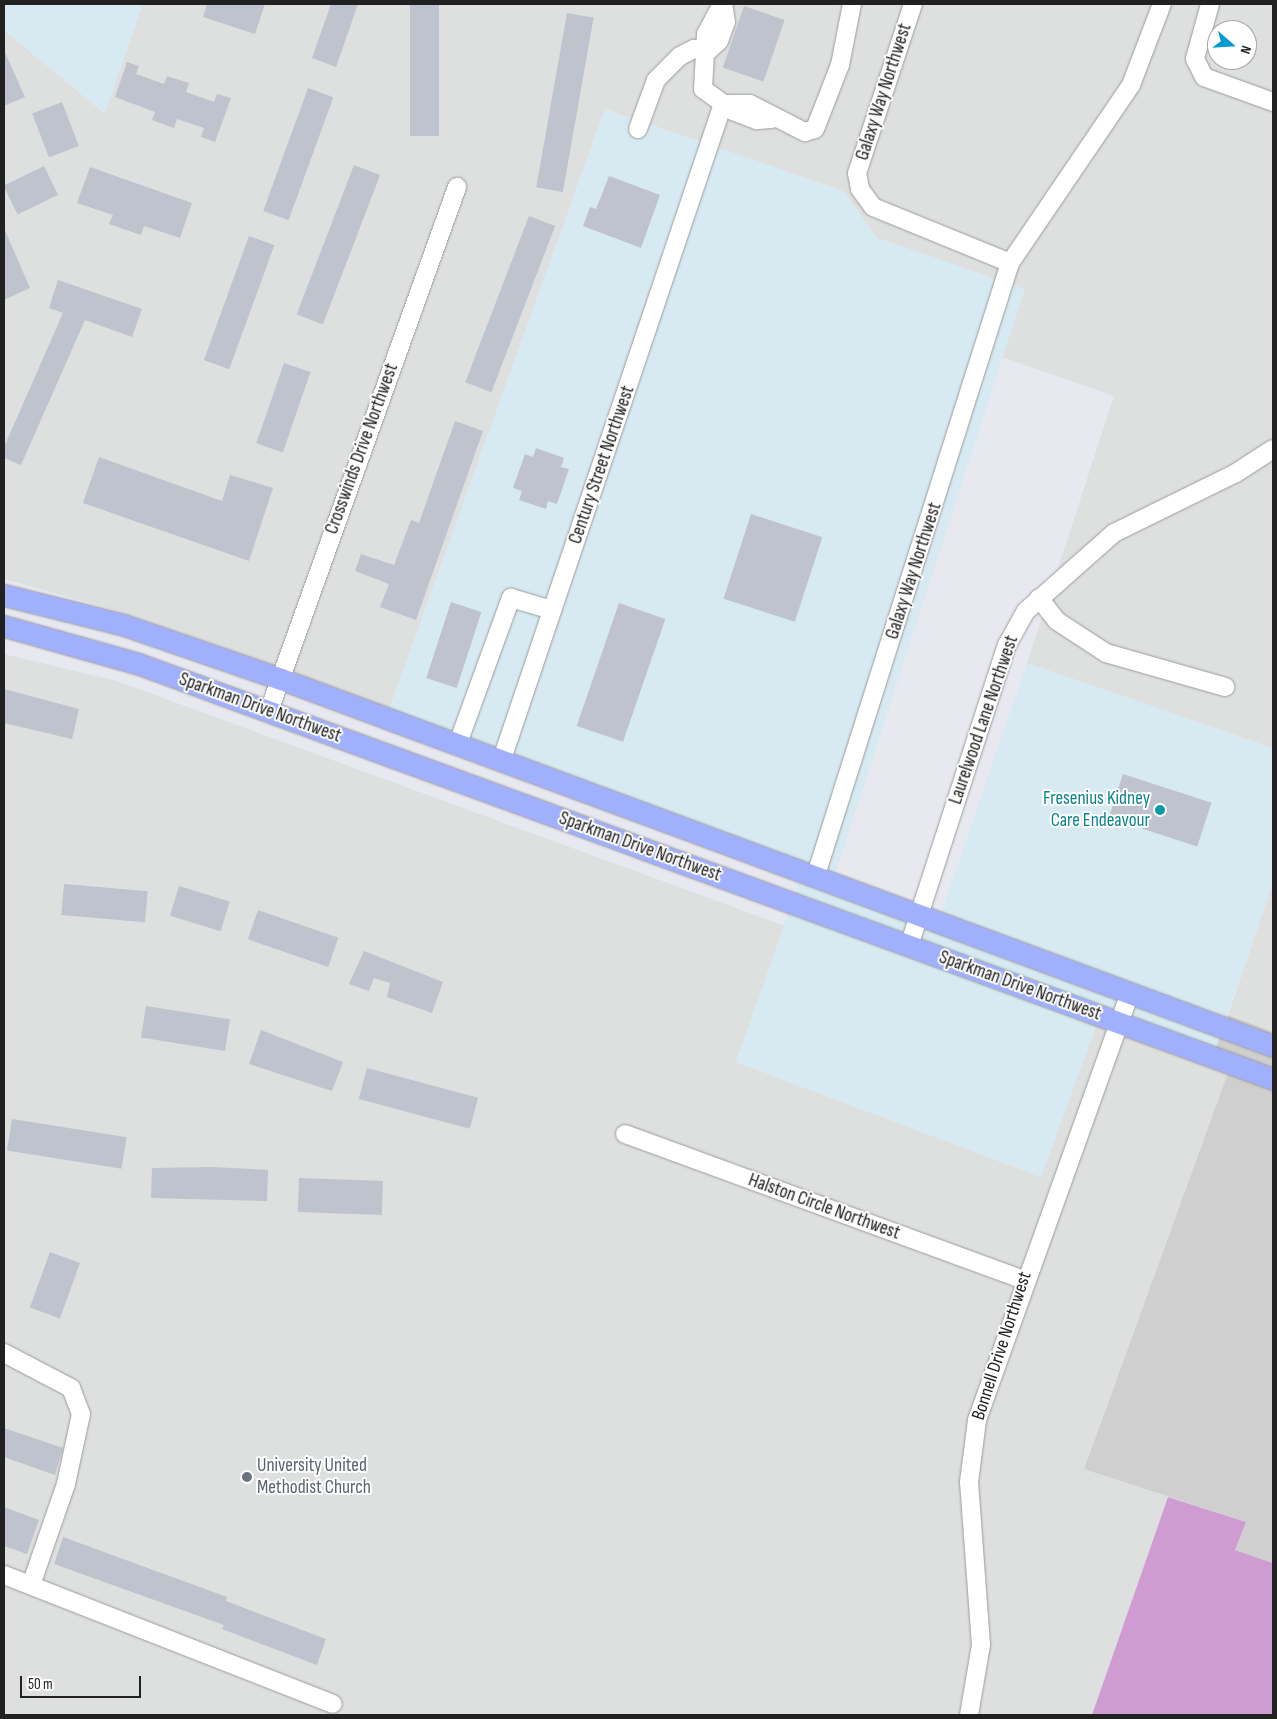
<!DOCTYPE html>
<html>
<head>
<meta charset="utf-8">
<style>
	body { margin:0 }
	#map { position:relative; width:1277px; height:1719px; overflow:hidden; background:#e8e8f1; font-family:"Sofia Sans Condensed",sans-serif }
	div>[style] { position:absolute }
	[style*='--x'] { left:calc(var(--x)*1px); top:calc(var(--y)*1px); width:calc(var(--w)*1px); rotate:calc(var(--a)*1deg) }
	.residential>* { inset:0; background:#dedfdf }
	.commercial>* { inset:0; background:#d7eaf2 }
	.religious>* { inset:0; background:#cfcfcf }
	.forest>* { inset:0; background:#cf9cd1 }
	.building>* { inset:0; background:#bec3cd; transform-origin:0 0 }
	.roads { filter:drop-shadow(0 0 1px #9b9b9b) drop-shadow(0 0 1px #9b9b9b) }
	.minor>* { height:18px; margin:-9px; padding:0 9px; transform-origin:9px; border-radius:9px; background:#fff }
	.major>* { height:21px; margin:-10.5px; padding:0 10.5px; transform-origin:10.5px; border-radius:10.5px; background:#a1b0fd }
	.dots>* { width:14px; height:14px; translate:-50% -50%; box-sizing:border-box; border:2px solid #fff; border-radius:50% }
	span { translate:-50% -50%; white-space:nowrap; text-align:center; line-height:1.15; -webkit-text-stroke:4px #fff; paint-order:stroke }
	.street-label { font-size:19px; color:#212121 }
	.culture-label { font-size:19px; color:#0d838f }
	.right { translate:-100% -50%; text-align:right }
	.worship-label { font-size:19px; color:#5b616d }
	.left { translate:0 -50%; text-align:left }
	.frame { position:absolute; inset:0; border:5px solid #212121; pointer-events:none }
	.north { position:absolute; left:1207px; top:20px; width:50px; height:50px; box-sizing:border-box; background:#fff; border:1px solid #a6a6a6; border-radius:50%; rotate:109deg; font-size:14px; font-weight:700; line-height:20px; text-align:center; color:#212121 }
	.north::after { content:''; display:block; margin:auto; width:18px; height:22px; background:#009ad2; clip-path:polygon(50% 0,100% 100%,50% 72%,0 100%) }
	.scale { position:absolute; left:20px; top:1676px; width:121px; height:22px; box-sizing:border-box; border:2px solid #212121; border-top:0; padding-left:6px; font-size:15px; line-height:18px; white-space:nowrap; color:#212121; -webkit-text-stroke:4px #fff; paint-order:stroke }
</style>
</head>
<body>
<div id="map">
	<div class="residential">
		<div style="clip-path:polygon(evenodd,143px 4px,1273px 4px,1273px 748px,1027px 663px,1114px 396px,1002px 357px,1025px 289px,877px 238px,843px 191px,605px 109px,389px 710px,129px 614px,4px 579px,4px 30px,104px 113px,143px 4px,1217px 30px,1247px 30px,1247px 60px,1217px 60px,1217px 30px)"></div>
		<div style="clip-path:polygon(4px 654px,117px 681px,785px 926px,736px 1062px,1041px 1177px,1097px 1023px,1229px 1070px,1084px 1468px,1168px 1497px,1092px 1715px,4px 1715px)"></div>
		<div style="clip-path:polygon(1273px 883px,1273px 1032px,1228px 1015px)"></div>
	</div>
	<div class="commercial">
		<div style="clip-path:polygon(4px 4px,143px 4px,105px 113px,4px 30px)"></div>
		<div style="clip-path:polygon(605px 109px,843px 191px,877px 238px,1025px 289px,835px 875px,941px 913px,1027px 663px,1273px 748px,1273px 883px,1210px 1063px,1097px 1024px,1041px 1177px,736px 1062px,805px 865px,389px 710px)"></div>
	</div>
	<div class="religious">
		<div style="clip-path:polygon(1228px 1015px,1273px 1032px,1273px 1563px,1235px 1550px,1246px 1522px,1084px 1469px,1229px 1070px,1210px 1063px)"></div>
	</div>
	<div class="forest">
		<div style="clip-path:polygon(1168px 1497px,1246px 1522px,1235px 1550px,1273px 1563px,1273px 1715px,1092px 1715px)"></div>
	</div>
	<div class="building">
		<div style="clip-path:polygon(207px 4px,265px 4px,255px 34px,203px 17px)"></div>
		<div style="clip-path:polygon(331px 4px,358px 4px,336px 67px,312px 58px)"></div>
		<div style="left:410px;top:4px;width:29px;height:132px"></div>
		<div style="left:744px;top:6px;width:43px;height:65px;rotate:19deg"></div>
		<div style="left:567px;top:13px;width:27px;height:177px;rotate:10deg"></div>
		<div style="clip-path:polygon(4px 50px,25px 97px,4px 106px)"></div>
		<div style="clip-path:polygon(127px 62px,139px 66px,136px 74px,164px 84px,167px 76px,189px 83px,186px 92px,214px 102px,217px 94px,231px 98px,215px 142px,201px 137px,204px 128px,177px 119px,174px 128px,152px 120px,155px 112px,115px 97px)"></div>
		<div style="left:308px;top:88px;width:27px;height:131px;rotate:20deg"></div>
		<div style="left:62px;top:102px;width:47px;height:32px;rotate:69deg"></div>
		<div style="left:354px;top:165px;width:28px;height:160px;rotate:21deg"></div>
		<div style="left:44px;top:166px;width:32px;height:45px;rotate:64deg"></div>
		<div style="clip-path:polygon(90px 167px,192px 203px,180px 238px,144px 226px,141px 235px,109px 224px,113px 215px,77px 203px)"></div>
		<div style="clip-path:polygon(609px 176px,660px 195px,641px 248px,583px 226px,590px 207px,596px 209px)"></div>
		<div style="left:529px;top:216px;width:28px;height:178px;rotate:21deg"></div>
		<div style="clip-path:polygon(4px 228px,30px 288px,4px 300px)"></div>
		<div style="left:249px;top:236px;width:27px;height:132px;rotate:20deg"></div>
		<div style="clip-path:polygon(58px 280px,142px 309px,132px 337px,85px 320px,21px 465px,4px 458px,4px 447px,63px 313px,49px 308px)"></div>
		<div style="left:284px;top:363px;width:28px;height:85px;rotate:19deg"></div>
		<div style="clip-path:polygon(455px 421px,483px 431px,416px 620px,380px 607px,389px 584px,355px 571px,361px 554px,394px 565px,411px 520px,419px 523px)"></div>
		<div style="clip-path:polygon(536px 448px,564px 458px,561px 467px,569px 469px,557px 504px,548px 501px,546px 509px,519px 500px,522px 491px,513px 488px,525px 454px,533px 457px)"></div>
		<div style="clip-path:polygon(99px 457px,222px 501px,230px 475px,273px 488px,249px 561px,83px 503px)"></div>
		<div style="left:751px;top:514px;width:75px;height:89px;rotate:18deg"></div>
		<div style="left:451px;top:602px;width:32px;height:80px;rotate:18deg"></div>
		<div style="left:619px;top:603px;width:49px;height:130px;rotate:19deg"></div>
		<div style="clip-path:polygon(4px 689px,79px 709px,72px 739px,4px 723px)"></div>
		<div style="left:1123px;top:774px;width:93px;height:46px;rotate:18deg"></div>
		<div style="left:64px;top:884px;width:84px;height:31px;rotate:5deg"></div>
		<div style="left:179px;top:886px;width:53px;height:31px;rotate:17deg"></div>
		<div style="left:258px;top:910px;width:85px;height:31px;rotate:19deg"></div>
		<div style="clip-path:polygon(364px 951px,443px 982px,432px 1013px,387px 997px,390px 983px,374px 978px,369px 991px,349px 984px)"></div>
		<div style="left:146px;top:1006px;width:85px;height:32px;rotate:9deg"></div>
		<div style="clip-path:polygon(261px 1030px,343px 1062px,332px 1091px,249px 1064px)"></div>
		<div style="left:367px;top:1068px;width:115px;height:32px;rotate:15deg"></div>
		<div style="left:12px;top:1119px;width:116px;height:32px;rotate:9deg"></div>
		<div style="clip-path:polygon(213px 1167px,268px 1170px,267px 1201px,151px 1198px,152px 1168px)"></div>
		<div style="left:299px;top:1178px;width:84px;height:34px;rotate:2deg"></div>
		<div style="left:50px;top:1252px;width:32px;height:59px;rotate:20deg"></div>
		<div style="clip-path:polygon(4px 1428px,63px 1448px,55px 1475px,4px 1457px)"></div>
		<div style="clip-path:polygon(4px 1507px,39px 1520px,27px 1554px,4px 1546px)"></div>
		<div style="clip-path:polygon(63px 1537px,227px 1597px,226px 1601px,326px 1639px,317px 1665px,222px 1629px,224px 1625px,54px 1564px)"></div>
	</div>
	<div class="roads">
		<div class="minor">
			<div style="--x:722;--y:4;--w:34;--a:118"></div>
			<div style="--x:706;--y:34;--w:55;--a:93.1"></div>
			<div style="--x:703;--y:89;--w:37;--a:36"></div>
			<div style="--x:733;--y:111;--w:26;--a:21"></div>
			<div style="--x:757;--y:120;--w:15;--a:-4"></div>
			<div style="--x:913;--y:4;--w:178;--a:108.3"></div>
			<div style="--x:857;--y:173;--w:16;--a:79"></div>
			<div style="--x:860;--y:189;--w:22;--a:54"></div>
			<div style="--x:873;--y:207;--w:148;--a:22.2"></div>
			<div style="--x:1210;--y:4;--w:57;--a:105.3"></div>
			<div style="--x:1195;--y:59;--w:20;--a:63"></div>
			<div style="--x:1204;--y:77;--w:73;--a:19.9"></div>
			<div style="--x:723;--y:104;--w:27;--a:0"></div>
			<div style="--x:750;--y:104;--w:62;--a:27"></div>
			<div style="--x:805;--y:132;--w:10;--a:-17"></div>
			<div style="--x:815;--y:129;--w:69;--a:-68.7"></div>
			<div style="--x:840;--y:65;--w:62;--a:-78.9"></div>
			<div style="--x:638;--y:129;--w:52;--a:-69.8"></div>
			<div style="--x:656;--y:80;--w:34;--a:-45"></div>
			<div style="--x:680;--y:56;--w:16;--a:-27"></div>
			<div style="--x:694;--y:49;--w:15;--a:4"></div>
			<div style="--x:709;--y:50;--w:13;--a:-42"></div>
			<div style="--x:719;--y:41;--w:20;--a:-70"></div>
			<div style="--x:726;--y:22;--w:18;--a:-99"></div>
			<div style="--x:1039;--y:598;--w:29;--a:52"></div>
			<div style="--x:1057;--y:621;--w:59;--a:33.1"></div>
			<div style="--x:1106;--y:653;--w:124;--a:15.9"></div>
			<div style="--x:269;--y:711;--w:557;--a:-70.26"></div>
			<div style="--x:457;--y:746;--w:158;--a:-70"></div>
			<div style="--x:511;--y:598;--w:43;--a:16.3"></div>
			<div style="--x:501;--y:762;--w:694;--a:-71.36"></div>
			<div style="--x:815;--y:878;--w:645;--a:-72.41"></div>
			<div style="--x:1010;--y:263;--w:215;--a:-55.8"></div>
			<div style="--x:1131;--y:85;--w:87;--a:-69.1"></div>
			<div style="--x:909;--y:946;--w:317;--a:-72"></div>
			<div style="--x:1007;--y:645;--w:39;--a:-61"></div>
			<div style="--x:1026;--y:611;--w:118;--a:-41.6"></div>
			<div style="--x:1114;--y:533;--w:136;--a:-26.2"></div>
			<div style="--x:1236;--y:473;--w:44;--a:-33"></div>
			<div style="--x:625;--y:1134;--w:425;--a:20.1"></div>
			<div style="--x:4;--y:1353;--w:76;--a:27.6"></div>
			<div style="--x:71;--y:1388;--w:28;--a:69"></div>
			<div style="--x:81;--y:1414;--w:72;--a:102.1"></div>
			<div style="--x:66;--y:1484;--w:107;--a:109.1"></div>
			<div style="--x:4;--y:1575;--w:353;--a:21.4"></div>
			<div style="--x:969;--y:1715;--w:71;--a:-80.3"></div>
			<div style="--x:981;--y:1645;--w:163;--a:-94.2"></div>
			<div style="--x:969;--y:1482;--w:63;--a:-82.6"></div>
			<div style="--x:977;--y:1420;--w:454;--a:-70.3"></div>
		</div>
		<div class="major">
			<div style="--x:4;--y:595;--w:124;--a:14"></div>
			<div style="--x:124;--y:625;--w:166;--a:19"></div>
			<div style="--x:281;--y:679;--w:1058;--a:20.3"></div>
			<div style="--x:4;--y:626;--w:140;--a:15.7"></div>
			<div style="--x:139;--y:664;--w:1208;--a:20.1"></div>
		</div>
	</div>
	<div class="dots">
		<div style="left:1160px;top:810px;background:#0f9aa8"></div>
		<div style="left:247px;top:1477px;background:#6b7280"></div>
	</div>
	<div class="street-label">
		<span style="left:884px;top:92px;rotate:-72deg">Galaxy Way Northwest</span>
		<span style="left:362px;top:449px;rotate:-70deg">Crosswinds Drive Northwest</span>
		<span style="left:602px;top:465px;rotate:-71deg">Century Street Northwest</span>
		<span style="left:914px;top:571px;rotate:-72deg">Galaxy Way Northwest</span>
		<span style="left:260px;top:708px;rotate:20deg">Sparkman Drive Northwest</span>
		<span style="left:984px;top:720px;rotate:-71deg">Laurelwood Lane Northwest</span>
		<span style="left:640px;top:847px;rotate:20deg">Sparkman Drive Northwest</span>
		<span style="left:1020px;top:986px;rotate:20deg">Sparkman Drive Northwest</span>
		<span style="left:824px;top:1207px;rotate:20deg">Halston Circle Northwest</span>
		<span style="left:1002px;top:1346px;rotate:-72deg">Bonnell Drive Northwest</span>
	</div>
	<div class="culture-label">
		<span class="right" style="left:1150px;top:810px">Fresenius Kidney<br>Care Endeavour</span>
	</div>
	<div class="worship-label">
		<span class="left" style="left:257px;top:1477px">University United<br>Methodist Church</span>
	</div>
	<div class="frame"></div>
	<div class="north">N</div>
	<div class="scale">50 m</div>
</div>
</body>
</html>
